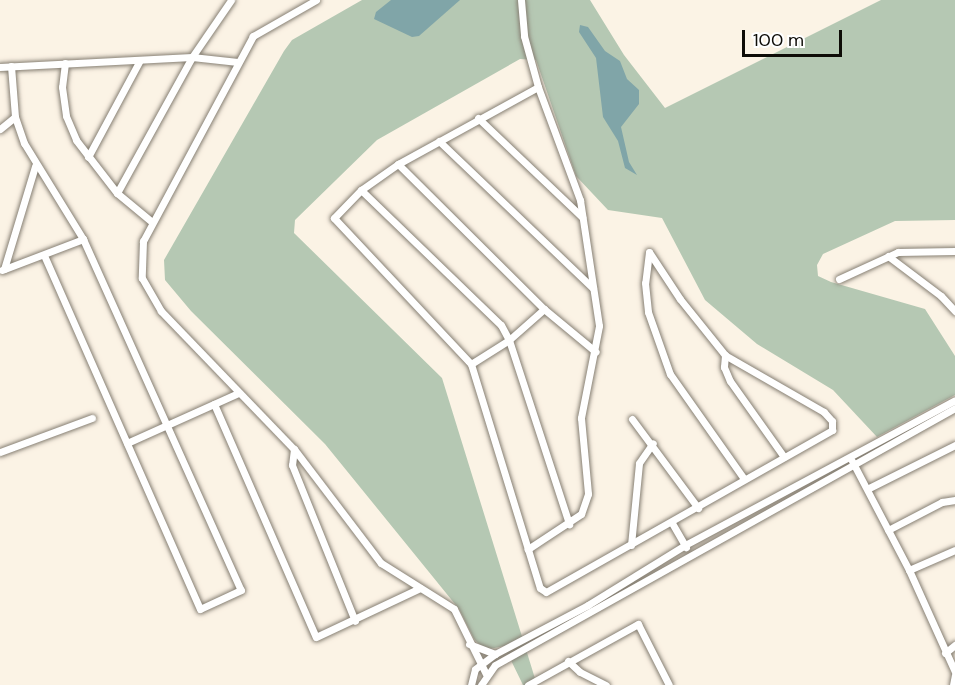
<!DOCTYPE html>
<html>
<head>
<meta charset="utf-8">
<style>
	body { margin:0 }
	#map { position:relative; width:955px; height:685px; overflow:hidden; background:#fbf3e5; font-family:"DM Sans",sans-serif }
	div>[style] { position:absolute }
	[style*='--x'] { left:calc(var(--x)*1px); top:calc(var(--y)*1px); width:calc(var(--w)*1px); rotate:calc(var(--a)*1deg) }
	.green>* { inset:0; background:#b5c8b3 }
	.water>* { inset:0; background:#80a5a8 }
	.roads { filter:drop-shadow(0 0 2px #867f73) drop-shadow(0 0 2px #867f73) }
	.minor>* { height:7px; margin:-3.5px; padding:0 3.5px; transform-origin:3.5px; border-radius:3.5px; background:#fff }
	span { translate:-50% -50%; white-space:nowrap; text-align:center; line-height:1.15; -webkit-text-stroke:4.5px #fff; paint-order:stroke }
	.scale { position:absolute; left:742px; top:30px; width:100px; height:27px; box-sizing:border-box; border:3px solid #0e0c07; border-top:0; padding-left:8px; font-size:18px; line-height:21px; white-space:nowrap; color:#0e0c07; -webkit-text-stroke:4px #fff; paint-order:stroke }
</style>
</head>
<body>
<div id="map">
	<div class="green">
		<div style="clip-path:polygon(362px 0,590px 0,624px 55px,665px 108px,881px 0,955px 0,955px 220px,895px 221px,823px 254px,817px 265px,818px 276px,831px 282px,925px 309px,955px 356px,955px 395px,877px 437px,833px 390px,757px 344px,705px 300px,662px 218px,608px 210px,576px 176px,536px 60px,520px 59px,377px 140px,295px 220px,294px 233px,442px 378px,537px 685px,523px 685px,504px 646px,485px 650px,474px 639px,459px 609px,325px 444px,191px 311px,165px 280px,164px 260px,284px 51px,292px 40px)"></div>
	</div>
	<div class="water">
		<div style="clip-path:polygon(391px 0,460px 0,419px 36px,412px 37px,374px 19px,376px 12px)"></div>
		<div style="clip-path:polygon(580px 25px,588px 27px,605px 51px,620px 61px,627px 79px,639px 90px,639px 104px,621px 127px,629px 162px,637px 175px,625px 168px,618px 141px,603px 117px,596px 58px,579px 32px)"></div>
	</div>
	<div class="roads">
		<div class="minor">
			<div style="--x:316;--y:0;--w:73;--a:150.3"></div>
			<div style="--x:253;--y:36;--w:233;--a:118.2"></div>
			<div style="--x:143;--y:241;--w:37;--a:92"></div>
			<div style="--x:142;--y:278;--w:38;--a:60"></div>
			<div style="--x:161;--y:311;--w:192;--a:46.1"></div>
			<div style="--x:294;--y:449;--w:143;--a:52.7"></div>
			<div style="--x:381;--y:563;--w:86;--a:32.2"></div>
			<div style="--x:454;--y:609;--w:72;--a:63.8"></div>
			<div style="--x:521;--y:0;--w:36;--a:85"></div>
			<div style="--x:524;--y:36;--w:53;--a:74.6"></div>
			<div style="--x:538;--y:87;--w:121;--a:69.6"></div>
			<div style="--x:580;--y:200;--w:127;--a:81.4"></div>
			<div style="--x:599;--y:326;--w:94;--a:101.1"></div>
			<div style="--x:581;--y:418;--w:76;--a:84.7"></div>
			<div style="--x:588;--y:494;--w:21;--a:109"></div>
			<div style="--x:581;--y:514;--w:64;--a:146.6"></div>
			<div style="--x:65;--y:63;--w:24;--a:97"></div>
			<div style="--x:62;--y:87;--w:29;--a:82"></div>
			<div style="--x:66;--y:116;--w:26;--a:67"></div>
			<div style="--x:76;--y:140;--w:67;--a:52.3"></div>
			<div style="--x:117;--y:193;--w:45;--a:39.6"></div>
			<div style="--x:11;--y:66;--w:51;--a:85.5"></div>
			<div style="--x:15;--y:117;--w:28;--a:71"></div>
			<div style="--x:24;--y:143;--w:113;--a:58.4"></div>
			<div style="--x:83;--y:239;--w:385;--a:65.8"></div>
			<div style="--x:241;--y:590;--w:45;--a:155.1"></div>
			<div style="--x:200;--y:609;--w:387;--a:-113.8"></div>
			<div style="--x:0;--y:67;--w:192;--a:-3"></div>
			<div style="--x:192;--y:57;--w:46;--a:6.2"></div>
			<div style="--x:538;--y:87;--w:160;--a:151.2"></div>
			<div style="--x:398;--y:164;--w:45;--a:144.9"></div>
			<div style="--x:361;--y:190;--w:39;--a:134"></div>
			<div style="--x:334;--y:218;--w:200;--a:46.8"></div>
			<div style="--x:471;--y:364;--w:234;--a:72.9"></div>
			<div style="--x:540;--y:588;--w:7;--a:34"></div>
			<div style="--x:546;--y:592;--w:329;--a:-29.5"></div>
			<div style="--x:832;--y:430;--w:9;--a:-90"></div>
			<div style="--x:832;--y:421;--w:12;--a:-132"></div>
			<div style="--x:824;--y:412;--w:114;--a:-150.1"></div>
			<div style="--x:725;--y:355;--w:72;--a:-128.8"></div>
			<div style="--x:680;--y:299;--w:56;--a:-123.4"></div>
			<div style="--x:478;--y:118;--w:144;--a:43.6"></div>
			<div style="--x:0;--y:129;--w:19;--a:-39"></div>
			<div style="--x:439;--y:141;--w:213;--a:43.7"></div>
			<div style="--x:88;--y:157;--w:110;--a:-61.8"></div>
			<div style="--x:398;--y:164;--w:206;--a:44.8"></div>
			<div style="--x:544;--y:309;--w:67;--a:39.6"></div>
			<div style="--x:361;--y:190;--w:194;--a:44"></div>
			<div style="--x:501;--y:325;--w:17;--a:62"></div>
			<div style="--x:509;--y:340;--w:194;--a:71.9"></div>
			<div style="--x:117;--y:193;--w:155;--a:-61.1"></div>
			<div style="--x:192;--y:57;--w:69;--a:-55.6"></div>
			<div style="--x:649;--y:252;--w:31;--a:97"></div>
			<div style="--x:645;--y:283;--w:29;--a:84"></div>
			<div style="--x:648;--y:312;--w:66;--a:70.5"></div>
			<div style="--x:670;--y:374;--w:128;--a:54.8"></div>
			<div style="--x:888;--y:256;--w:66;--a:37"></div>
			<div style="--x:941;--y:296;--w:21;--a:47"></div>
			<div style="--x:4;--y:269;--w:108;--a:-73.2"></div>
			<div style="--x:2;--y:270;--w:87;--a:-20.9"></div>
			<div style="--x:839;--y:279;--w:65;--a:-24.6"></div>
			<div style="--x:898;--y:252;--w:57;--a:-1"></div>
			<div style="--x:725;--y:355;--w:12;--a:95"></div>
			<div style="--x:724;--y:367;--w:15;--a:67"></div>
			<div style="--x:730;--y:381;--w:93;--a:54.6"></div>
			<div style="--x:471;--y:364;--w:45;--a:-32.3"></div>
			<div style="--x:509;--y:340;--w:47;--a:-41.5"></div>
			<div style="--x:214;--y:404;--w:254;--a:66.4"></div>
			<div style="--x:316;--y:637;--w:115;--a:-25.2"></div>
			<div style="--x:632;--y:419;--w:111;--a:53.4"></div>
			<div style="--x:127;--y:443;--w:122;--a:-24.2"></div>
			<div style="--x:294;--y:449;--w:16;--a:97"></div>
			<div style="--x:292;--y:465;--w:168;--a:68"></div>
			<div style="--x:0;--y:452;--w:98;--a:-20.3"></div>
			<div style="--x:852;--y:461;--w:123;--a:62.4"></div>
			<div style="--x:909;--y:570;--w:112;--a:65.7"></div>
			<div style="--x:869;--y:488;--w:96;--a:-26.6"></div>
			<div style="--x:672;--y:523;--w:28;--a:60"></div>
			<div style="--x:888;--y:530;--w:61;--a:-27.4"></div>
			<div style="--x:942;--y:502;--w:13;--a:-9"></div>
			<div style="--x:631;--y:545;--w:82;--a:-84.4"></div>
			<div style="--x:639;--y:463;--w:24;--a:-55"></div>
			<div style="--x:909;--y:570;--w:50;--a:-23.5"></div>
			<div style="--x:469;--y:644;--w:28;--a:21"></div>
			<div style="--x:945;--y:653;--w:13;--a:-39"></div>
			<div style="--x:568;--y:661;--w:16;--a:43"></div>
			<div style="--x:580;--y:672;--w:29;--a:27"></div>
			<div style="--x:471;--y:685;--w:16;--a:-76"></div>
			<div style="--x:475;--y:669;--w:25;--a:-37"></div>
			<div style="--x:495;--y:654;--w:105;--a:-27.8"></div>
			<div style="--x:588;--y:605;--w:114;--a:-31.7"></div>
			<div style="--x:685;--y:545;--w:306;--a:-28.2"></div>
			<div style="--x:481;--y:685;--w:24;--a:-55"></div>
			<div style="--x:495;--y:665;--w:527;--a:-29.19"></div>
			<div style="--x:528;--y:685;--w:126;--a:-29"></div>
			<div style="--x:638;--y:624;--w:68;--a:63.1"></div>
			<div style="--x:953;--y:685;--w:10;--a:-79"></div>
		</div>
	</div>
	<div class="scale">100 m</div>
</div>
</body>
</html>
